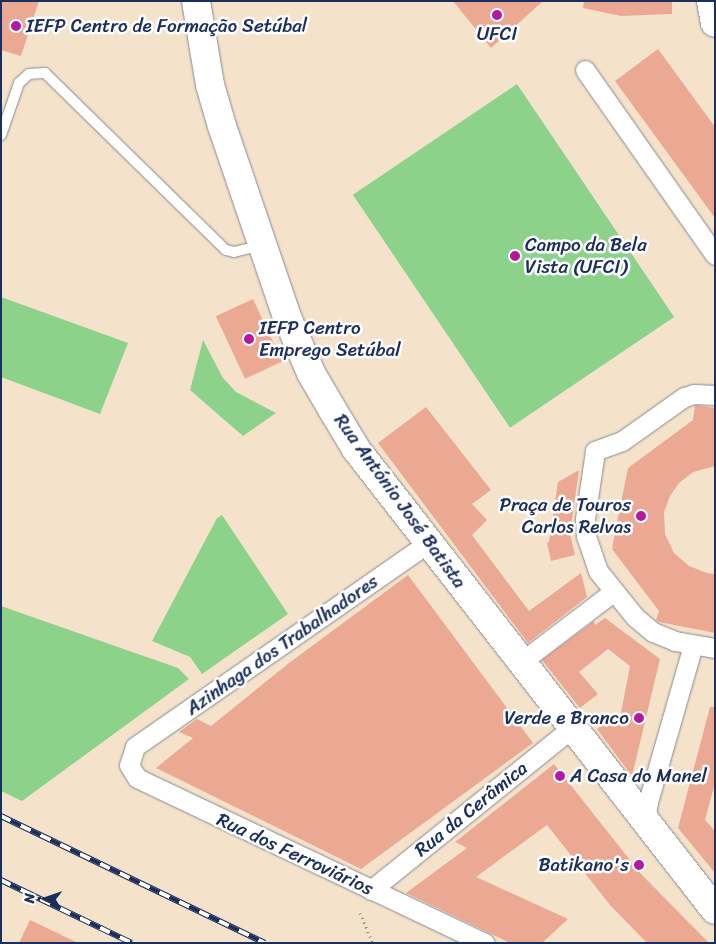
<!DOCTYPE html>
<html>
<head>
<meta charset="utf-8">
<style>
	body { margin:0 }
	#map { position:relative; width:716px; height:944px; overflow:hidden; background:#f4e3ca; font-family:Sriracha,sans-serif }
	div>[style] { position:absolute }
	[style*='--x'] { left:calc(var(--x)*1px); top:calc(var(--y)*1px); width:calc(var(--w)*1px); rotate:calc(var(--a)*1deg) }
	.green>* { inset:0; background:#8dd28b; transform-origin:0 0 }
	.building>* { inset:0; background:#eba994; transform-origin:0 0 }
	.path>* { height:3px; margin-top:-1.5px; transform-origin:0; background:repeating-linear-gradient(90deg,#888994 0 1px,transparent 0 5px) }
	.roads { filter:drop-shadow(0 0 1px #888994) drop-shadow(0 0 1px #888994) }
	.service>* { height:10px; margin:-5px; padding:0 5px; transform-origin:5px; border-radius:5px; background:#fff }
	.minor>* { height:19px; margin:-9.5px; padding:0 9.5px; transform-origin:9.5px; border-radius:9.5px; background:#fff }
	.secondary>* { height:28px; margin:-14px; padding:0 14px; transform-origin:14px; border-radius:14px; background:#fff }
	.rail>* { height:5.5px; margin-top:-2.75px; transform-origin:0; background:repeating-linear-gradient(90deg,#fff 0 11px,#1b2f5e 0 22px); box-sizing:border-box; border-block:1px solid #1b2f5e }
	.dots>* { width:14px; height:14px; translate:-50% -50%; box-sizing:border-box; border:2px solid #fff; border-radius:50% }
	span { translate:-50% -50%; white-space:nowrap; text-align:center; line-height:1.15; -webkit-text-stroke:5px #fff; paint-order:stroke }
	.poi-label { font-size:19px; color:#1b2f5e }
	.left { translate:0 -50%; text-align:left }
	.right { translate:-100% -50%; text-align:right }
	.street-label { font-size:19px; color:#1b2f5e }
	.frame { position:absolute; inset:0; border:2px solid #1b2f5e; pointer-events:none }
	.north { position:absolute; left:20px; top:874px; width:50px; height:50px; -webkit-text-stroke:4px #fff; paint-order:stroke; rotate:273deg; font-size:14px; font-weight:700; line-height:20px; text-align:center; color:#1b2f5e }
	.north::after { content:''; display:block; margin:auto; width:18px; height:22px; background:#1b2f5e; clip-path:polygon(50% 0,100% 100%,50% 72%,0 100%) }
</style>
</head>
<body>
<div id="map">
	<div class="green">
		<div style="left:517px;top:84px;width:281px;height:198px;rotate:56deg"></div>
		<div style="clip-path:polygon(1px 297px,128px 343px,100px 414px,1px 377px)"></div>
		<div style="clip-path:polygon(203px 340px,223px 378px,236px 392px,276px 413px,243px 436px,190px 390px)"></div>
		<div style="clip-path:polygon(222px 515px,288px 614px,202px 674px,190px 657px,152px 641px,217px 518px)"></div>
		<div style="clip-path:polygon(1px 606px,178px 668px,189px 679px,22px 801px,1px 791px)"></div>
	</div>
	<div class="building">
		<div style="clip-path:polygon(1px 1px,39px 1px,21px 56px,1px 50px)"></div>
		<div style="clip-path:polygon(453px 1px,543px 1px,491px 48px)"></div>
		<div style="clip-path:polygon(584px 1px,672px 1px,672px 14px,621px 16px,583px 8px)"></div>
		<div style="clip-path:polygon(658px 49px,715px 127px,715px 218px,615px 81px)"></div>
		<div style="left:253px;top:299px;width:69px;height:41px;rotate:65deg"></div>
		<div style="clip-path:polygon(695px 405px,715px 408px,715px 466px,693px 472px,679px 483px,670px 496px,664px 512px,665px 534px,674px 553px,689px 566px,707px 573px,715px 574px,715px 633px,659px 622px,656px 620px,659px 611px,612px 549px,616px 547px,612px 548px,628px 468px,693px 420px)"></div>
		<div style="clip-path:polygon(426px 407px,491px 490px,472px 504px,487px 520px,472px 535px,529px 611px,581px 573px,587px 597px,528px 643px,378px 443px)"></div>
		<div style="clip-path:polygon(579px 470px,570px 534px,575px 555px,551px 561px,547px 543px,549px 542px,558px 482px)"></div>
		<div style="clip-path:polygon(408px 575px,533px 743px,361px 869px,156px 768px,193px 738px,179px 732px,197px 719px,211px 726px,289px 663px)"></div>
		<div style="clip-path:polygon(605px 618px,660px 659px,632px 776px,597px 729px,614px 716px,619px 723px,630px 666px,608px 649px,579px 672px,598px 694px,580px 708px,542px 660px,594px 621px,595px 625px)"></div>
		<div style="clip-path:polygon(710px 707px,715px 707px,715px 783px,705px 820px,715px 831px,715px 873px,678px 828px)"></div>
		<div style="clip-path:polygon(554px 764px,641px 874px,709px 943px,647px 943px,610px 905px,547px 825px,476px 877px,568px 919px,542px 943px,510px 943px,406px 893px,467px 848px,455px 842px)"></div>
		<div style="clip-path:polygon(30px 920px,78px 943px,19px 943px)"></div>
	</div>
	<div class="path">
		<div style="--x:360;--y:913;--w:33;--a:67"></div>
	</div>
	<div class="roads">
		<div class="service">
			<div style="--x:1;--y:135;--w:55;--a:-70.9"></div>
			<div style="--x:19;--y:83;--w:13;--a:-42"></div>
			<div style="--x:29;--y:74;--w:16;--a:-4"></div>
			<div style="--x:45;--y:73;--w:253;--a:44.4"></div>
			<div style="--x:226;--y:250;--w:8;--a:14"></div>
			<div style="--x:234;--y:252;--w:29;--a:-14"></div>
		</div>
		<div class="minor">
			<div style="--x:585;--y:70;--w:226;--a:54.9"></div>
			<div style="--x:715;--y:395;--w:21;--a:-177"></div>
			<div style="--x:694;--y:394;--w:10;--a:163"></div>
			<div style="--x:684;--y:397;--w:76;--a:144.6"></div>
			<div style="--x:622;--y:441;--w:29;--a:160"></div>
			<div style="--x:595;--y:451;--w:69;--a:98.4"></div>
			<div style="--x:585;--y:519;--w:17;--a:87"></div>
			<div style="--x:586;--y:536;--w:37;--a:71"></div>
			<div style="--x:598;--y:571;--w:59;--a:51.2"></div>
			<div style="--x:635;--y:617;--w:23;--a:40"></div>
			<div style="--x:653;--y:632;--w:24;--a:22"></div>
			<div style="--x:675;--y:641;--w:41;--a:9.9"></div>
			<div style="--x:428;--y:543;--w:357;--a:145.2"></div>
			<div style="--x:135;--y:747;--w:19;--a:108"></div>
			<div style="--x:129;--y:765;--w:15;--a:58"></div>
			<div style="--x:137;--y:778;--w:385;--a:25.4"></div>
			<div style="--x:521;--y:662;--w:116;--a:-37.3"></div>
			<div style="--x:645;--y:821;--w:19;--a:-81"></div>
			<div style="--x:648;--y:802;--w:163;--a:-74"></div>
			<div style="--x:371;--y:890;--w:258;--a:-38.9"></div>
		</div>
		<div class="secondary">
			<div style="--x:196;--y:1;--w:85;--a:80.5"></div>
			<div style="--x:210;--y:85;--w:43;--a:73.7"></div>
			<div style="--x:222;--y:126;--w:202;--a:71.2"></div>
			<div style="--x:287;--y:317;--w:61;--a:66.8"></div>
			<div style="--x:311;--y:373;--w:42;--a:59.7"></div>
			<div style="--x:332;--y:409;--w:47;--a:59"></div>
			<div style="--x:356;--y:449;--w:584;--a:52.09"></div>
			<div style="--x:711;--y:1;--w:22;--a:80"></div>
		</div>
	</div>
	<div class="rail">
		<div style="--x:1;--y:816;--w:293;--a:25.7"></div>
		<div style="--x:1;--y:880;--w:145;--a:25.7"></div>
	</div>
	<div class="dots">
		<div style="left:497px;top:15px;background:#b5179e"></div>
		<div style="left:16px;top:26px;background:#b5179e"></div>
		<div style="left:515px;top:256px;background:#b5179e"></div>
		<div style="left:249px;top:339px;background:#b5179e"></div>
		<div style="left:641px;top:516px;background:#b5179e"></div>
		<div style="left:639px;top:718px;background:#b5179e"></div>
		<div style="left:560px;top:776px;background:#b5179e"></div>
		<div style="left:639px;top:865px;background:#b5179e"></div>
	</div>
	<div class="poi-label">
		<span class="left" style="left:26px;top:26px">IEFP Centro de Formação Setúbal</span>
		<span style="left:497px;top:34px">UFCI</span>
		<span class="left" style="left:525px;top:256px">Campo da Bela<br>Vista (UFCI)</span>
		<span class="left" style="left:259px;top:339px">IEFP Centro<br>Emprego Setúbal</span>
		<span class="right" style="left:631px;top:516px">Praça de Touros<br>Carlos Relvas</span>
		<span class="right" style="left:629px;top:718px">Verde e Branco</span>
		<span class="left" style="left:570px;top:776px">A Casa do Manel</span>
		<span class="right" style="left:629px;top:865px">Batikano's</span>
	</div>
	<div class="street-label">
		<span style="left:400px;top:501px;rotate:54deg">Rua António José Batista</span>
		<span style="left:282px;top:645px;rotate:-35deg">Azinhaga dos Trabalhadores</span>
		<span style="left:471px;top:809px;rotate:-39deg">Rua da Cerâmica</span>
		<span style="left:295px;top:854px;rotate:25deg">Rua dos Ferroviários</span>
	</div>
	<div class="frame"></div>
	<div class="north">N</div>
</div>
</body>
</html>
